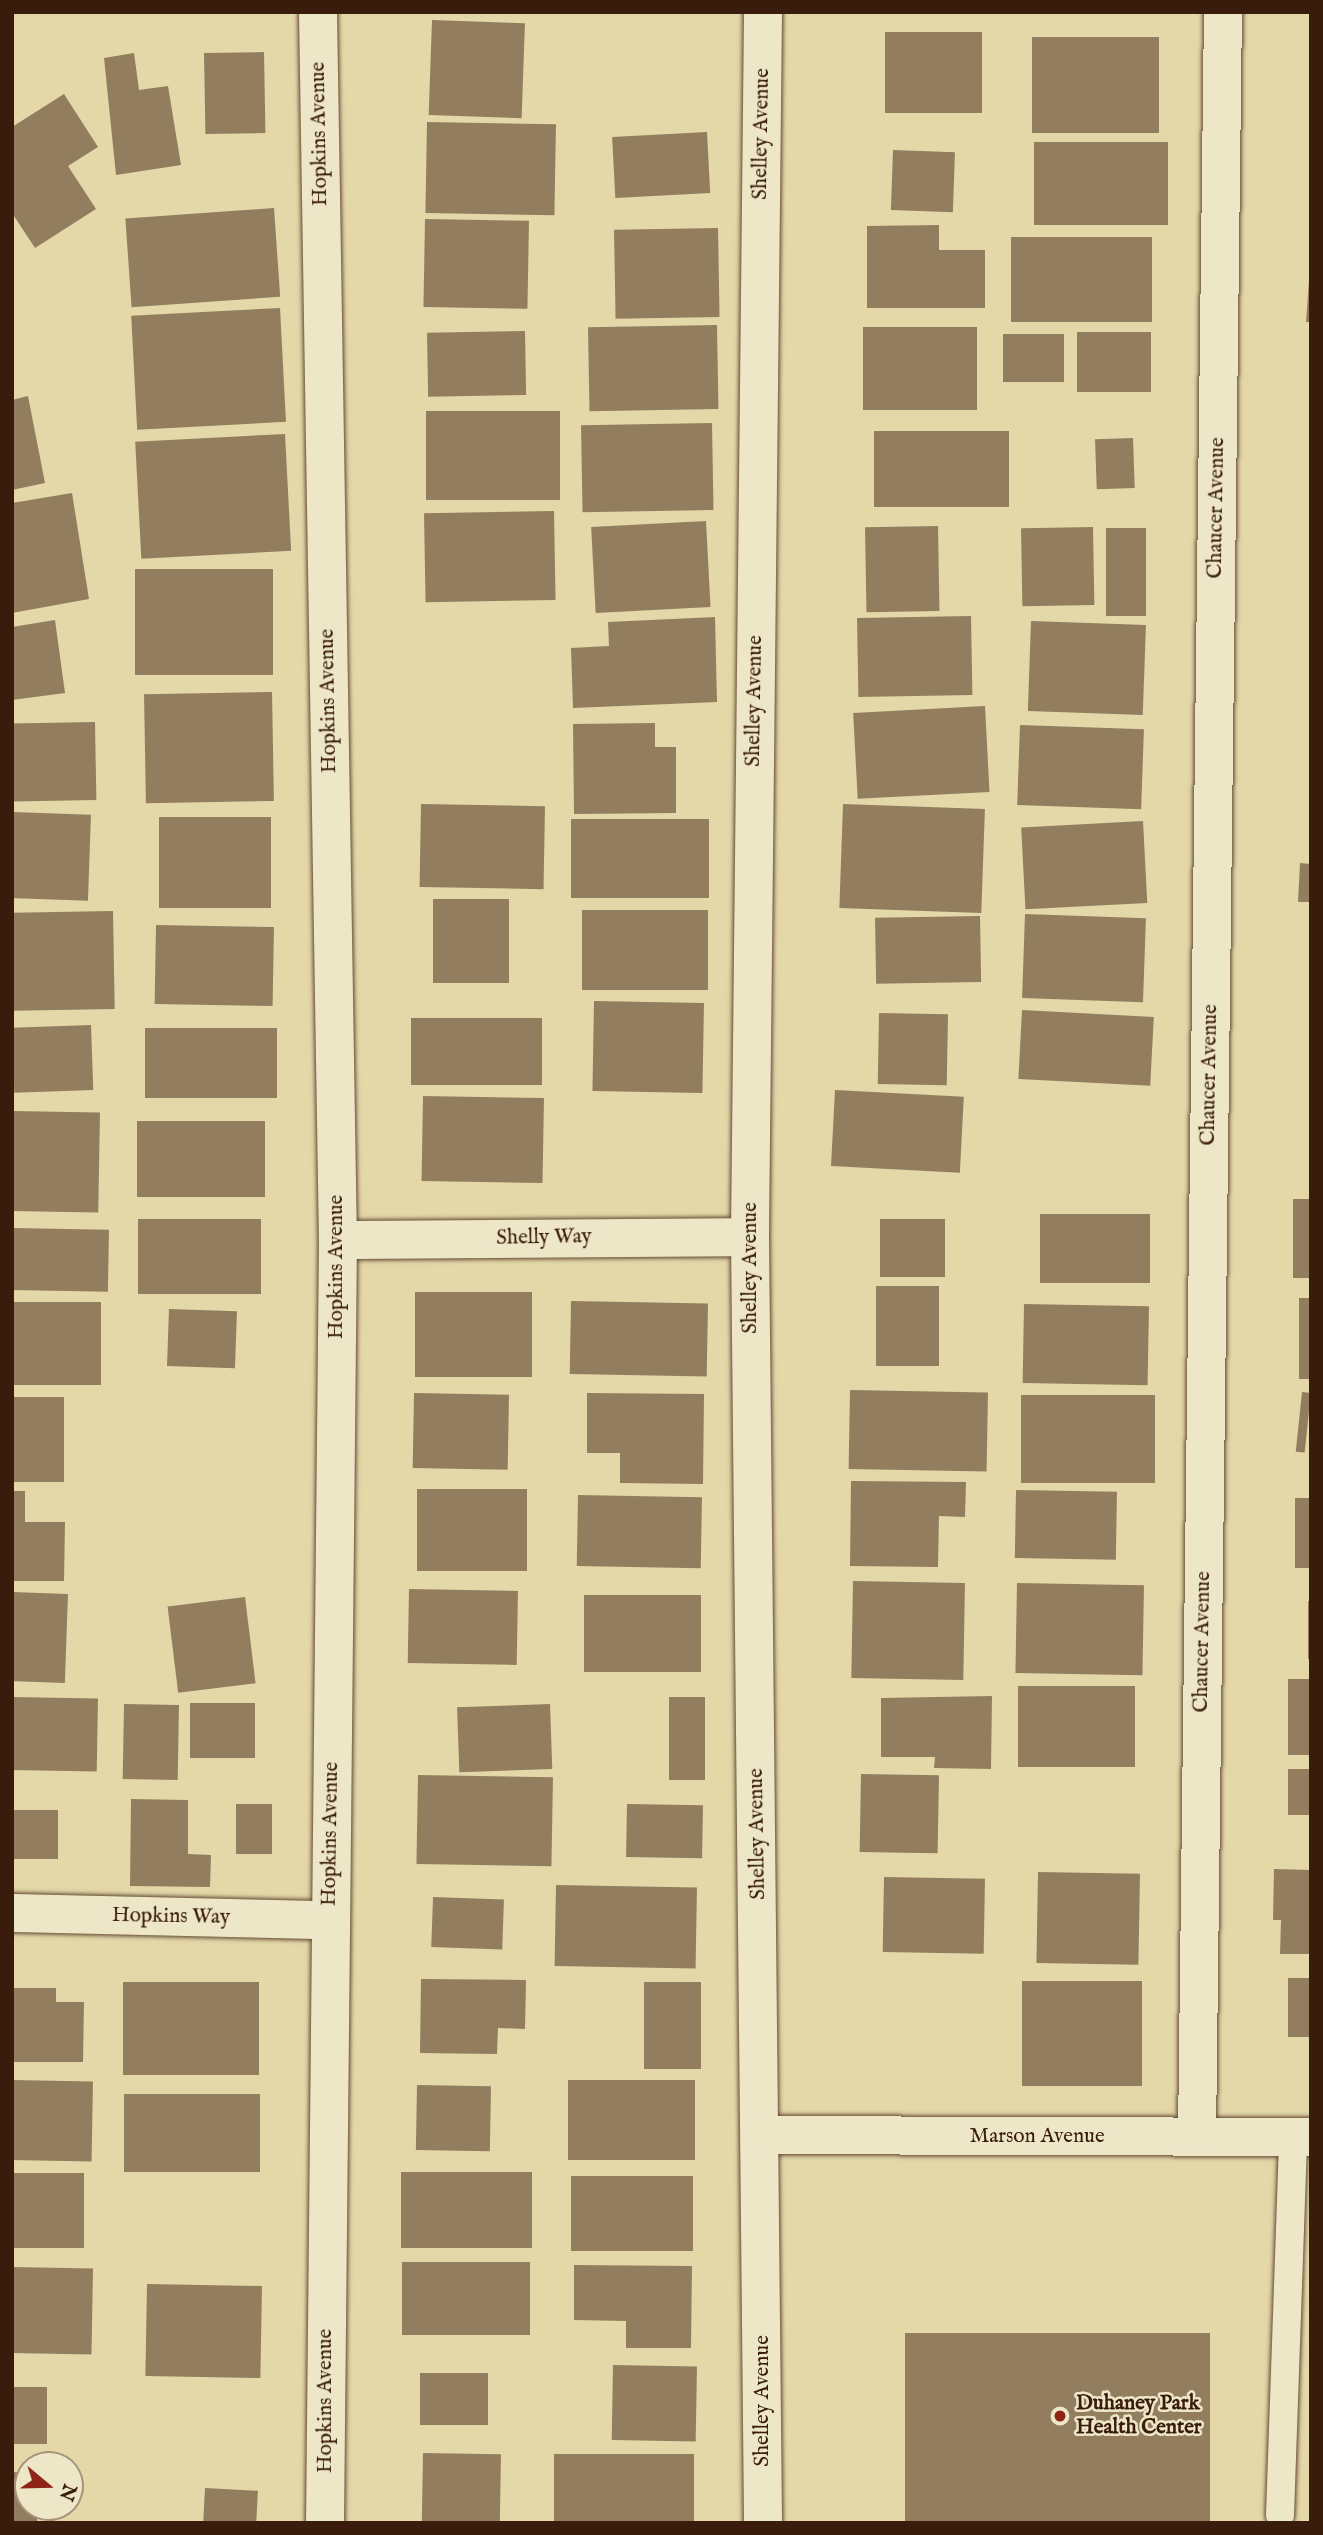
<!DOCTYPE html>
<html>
<head>
<meta charset="utf-8">
<style>
	body { margin:0 }
	#map { position:relative; width:1323px; height:2535px; overflow:hidden; background:#e4d8a9; font-family:"IM FELL English",serif }
	div>[style] { position:absolute }
	[style*='--x'] { left:calc(var(--x)*1px); top:calc(var(--y)*1px); width:calc(var(--w)*1px); rotate:calc(var(--a)*1deg) }
	.building>* { inset:0; background:#927e5e; transform-origin:0 0 }
	.roads { filter:drop-shadow(0 0 2px #644b33) drop-shadow(0 0 2px #644b33) }
	.service>* { height:28px; margin:-14px; padding:0 14px; transform-origin:14px; border-radius:14px; background:#ede6c7 }
	.minor>* { height:38px; margin:-19px; padding:0 19px; transform-origin:19px; border-radius:19px; background:#ede6c7 }
	.dots>* { width:19px; height:19px; translate:-50% -50%; box-sizing:border-box; border:4px solid #ede6c7; border-radius:50% }
	span { translate:-50% -50%; white-space:nowrap; text-align:center; line-height:1.15; -webkit-text-stroke:5px #ede6c7; paint-order:stroke }
	.street-label { font-size:21px; color:#3a1c0c }
	.poi-label { font-size:21px; color:#3a1c0c; font-weight:700 }
	.left { translate:0 -50%; text-align:left }
	.frame { position:absolute; inset:0; border:14px solid #3a1c0c; pointer-events:none }
	.north { position:absolute; left:14px; top:2451px; width:70px; height:70px; box-sizing:border-box; background:#ede6c7; border:2px solid #a5957c; border-radius:50%; rotate:109deg; font-size:19px; font-weight:700; line-height:28px; text-align:center; color:#3a1c0c }
	.north::after { content:''; display:block; margin:auto; width:24px; height:32px; background:#8f2418; clip-path:polygon(50% 0,100% 100%,50% 72%,0 100%) }
</style>
</head>
<body>
<div id="map">
	<div class="building">
		<div style="left:432px;top:20px;width:93px;height:95px;rotate:2deg"></div>
		<div style="left:885px;top:32px;width:97px;height:81px"></div>
		<div style="left:1032px;top:37px;width:127px;height:96px"></div>
		<div style="left:264px;top:52px;width:81px;height:60px;rotate:89deg"></div>
		<div style="clip-path:polygon(134px 53px,139px 90px,168px 86px,181px 165px,116px 175px,104px 58px)"></div>
		<div style="clip-path:polygon(64px 94px,98px 147px,68px 166px,96px 209px,35px 248px,12px 213px,12px 127px)"></div>
		<div style="left:427px;top:122px;width:129px;height:91px;rotate:1deg"></div>
		<div style="left:707px;top:132px;width:61px;height:95px;rotate:87deg"></div>
		<div style="left:1034px;top:142px;width:134px;height:83px"></div>
		<div style="left:893px;top:150px;width:62px;height:60px;rotate:2deg"></div>
		<div style="left:274px;top:208px;width:89px;height:149px;rotate:86deg"></div>
		<div style="left:425px;top:219px;width:104px;height:88px;rotate:1deg"></div>
		<div style="clip-path:polygon(939px 225px,939px 250px,985px 250px,985px 308px,867px 308px,867px 226px)"></div>
		<div style="left:718px;top:228px;width:89px;height:104px;rotate:89deg"></div>
		<div style="left:1152px;top:237px;width:85px;height:141px;rotate:90deg"></div>
		<div style="clip-path:polygon(1311px 253px,1311px 322px,1306px 322px)"></div>
		<div style="left:280px;top:308px;width:114px;height:149px;rotate:87deg"></div>
		<div style="left:717px;top:325px;width:84px;height:129px;rotate:89deg"></div>
		<div style="left:863px;top:327px;width:114px;height:83px"></div>
		<div style="left:525px;top:331px;width:64px;height:98px;rotate:89deg"></div>
		<div style="left:1077px;top:332px;width:74px;height:60px"></div>
		<div style="left:1003px;top:334px;width:61px;height:48px"></div>
		<div style="clip-path:polygon(28px 396px,45px 483px,12px 490px,12px 400px)"></div>
		<div style="left:560px;top:411px;width:89px;height:134px;rotate:90deg"></div>
		<div style="left:712px;top:423px;width:87px;height:131px;rotate:89deg"></div>
		<div style="left:874px;top:431px;width:135px;height:76px"></div>
		<div style="left:285px;top:434px;width:117px;height:150px;rotate:87deg"></div>
		<div style="left:1133px;top:438px;width:50px;height:38px;rotate:88deg"></div>
		<div style="clip-path:polygon(72px 493px,89px 599px,12px 613px,12px 503px)"></div>
		<div style="left:554px;top:511px;width:89px;height:130px;rotate:89deg"></div>
		<div style="left:706px;top:521px;width:86px;height:115px;rotate:87deg"></div>
		<div style="left:938px;top:526px;width:85px;height:73px;rotate:89deg"></div>
		<div style="left:1093px;top:527px;width:78px;height:72px;rotate:89deg"></div>
		<div style="left:1106px;top:528px;width:40px;height:88px"></div>
		<div style="left:135px;top:569px;width:138px;height:106px"></div>
		<div style="left:971px;top:616px;width:79px;height:114px;rotate:89deg"></div>
		<div style="clip-path:polygon(715px 617px,717px 702px,573px 708px,571px 648px,609px 646px,608px 622px)"></div>
		<div style="clip-path:polygon(55px 620px,65px 693px,12px 700px,12px 627px)"></div>
		<div style="left:1031px;top:621px;width:115px;height:90px;rotate:2deg"></div>
		<div style="left:272px;top:692px;width:109px;height:128px;rotate:89deg"></div>
		<div style="left:985px;top:706px;width:86px;height:132px;rotate:87deg"></div>
		<div style="left:95px;top:722px;width:78px;height:83px;rotate:89deg"></div>
		<div style="clip-path:polygon(655px 723px,655px 747px,676px 747px,676px 813px,574px 814px,573px 724px)"></div>
		<div style="left:1020px;top:725px;width:124px;height:80px;rotate:2deg"></div>
		<div style="left:421px;top:804px;width:124px;height:83px;rotate:1deg"></div>
		<div style="left:843px;top:804px;width:142px;height:104px;rotate:2deg"></div>
		<div style="left:12px;top:812px;width:79px;height:86px;rotate:2deg"></div>
		<div style="left:159px;top:817px;width:112px;height:91px"></div>
		<div style="left:571px;top:819px;width:138px;height:79px"></div>
		<div style="left:1143px;top:821px;width:82px;height:122px;rotate:87deg"></div>
		<div style="clip-path:polygon(1300px 863px,1311px 864px,1311px 902px,1298px 902px)"></div>
		<div style="left:433px;top:899px;width:76px;height:84px"></div>
		<div style="left:582px;top:910px;width:126px;height:80px"></div>
		<div style="left:113px;top:911px;width:98px;height:101px;rotate:89deg"></div>
		<div style="left:1025px;top:914px;width:121px;height:84px;rotate:2deg"></div>
		<div style="left:980px;top:916px;width:66px;height:105px;rotate:89deg"></div>
		<div style="left:156px;top:925px;width:118px;height:79px;rotate:1deg"></div>
		<div style="left:594px;top:1001px;width:110px;height:90px;rotate:1deg"></div>
		<div style="left:1022px;top:1010px;width:132px;height:69px;rotate:3deg"></div>
		<div style="left:879px;top:1013px;width:69px;height:71px;rotate:1deg"></div>
		<div style="left:542px;top:1018px;width:67px;height:131px;rotate:90deg"></div>
		<div style="left:91px;top:1025px;width:65px;height:79px;rotate:88deg"></div>
		<div style="left:145px;top:1028px;width:132px;height:70px"></div>
		<div style="left:835px;top:1090px;width:129px;height:76px;rotate:3deg"></div>
		<div style="left:423px;top:1096px;width:121px;height:85px;rotate:1deg"></div>
		<div style="left:12px;top:1111px;width:88px;height:100px;rotate:1deg"></div>
		<div style="left:265px;top:1121px;width:76px;height:128px;rotate:90deg"></div>
		<div style="left:1293px;top:1199px;width:18px;height:79px"></div>
		<div style="left:1040px;top:1214px;width:110px;height:69px"></div>
		<div style="left:261px;top:1219px;width:75px;height:123px;rotate:90deg"></div>
		<div style="left:880px;top:1219px;width:65px;height:58px"></div>
		<div style="left:12px;top:1228px;width:97px;height:62px;rotate:1deg"></div>
		<div style="left:876px;top:1286px;width:63px;height:80px"></div>
		<div style="left:415px;top:1292px;width:117px;height:85px"></div>
		<div style="left:1299px;top:1298px;width:12px;height:81px"></div>
		<div style="left:571px;top:1301px;width:137px;height:73px;rotate:1deg"></div>
		<div style="left:12px;top:1302px;width:89px;height:83px"></div>
		<div style="left:1024px;top:1304px;width:125px;height:79px;rotate:1deg"></div>
		<div style="left:169px;top:1309px;width:68px;height:57px;rotate:2deg"></div>
		<div style="left:850px;top:1390px;width:138px;height:79px;rotate:1deg"></div>
		<div style="left:1302px;top:1392px;width:9px;height:60px;rotate:6deg"></div>
		<div style="left:414px;top:1393px;width:95px;height:75px;rotate:1deg"></div>
		<div style="clip-path:polygon(587px 1393px,704px 1394px,703px 1484px,620px 1483px,620px 1453px,587px 1453px)"></div>
		<div style="left:1021px;top:1395px;width:134px;height:88px"></div>
		<div style="left:12px;top:1397px;width:52px;height:85px"></div>
		<div style="clip-path:polygon(851px 1481px,966px 1482px,965px 1517px,939px 1516px,938px 1567px,850px 1566px)"></div>
		<div style="left:417px;top:1489px;width:110px;height:82px"></div>
		<div style="left:1016px;top:1490px;width:101px;height:68px;rotate:1deg"></div>
		<div style="clip-path:polygon(12px 1491px,25px 1491px,25px 1522px,65px 1522px,64px 1581px,12px 1581px)"></div>
		<div style="left:578px;top:1495px;width:124px;height:71px;rotate:1deg"></div>
		<div style="left:1295px;top:1498px;width:16px;height:70px"></div>
		<div style="left:853px;top:1581px;width:112px;height:97px;rotate:1deg"></div>
		<div style="left:1017px;top:1583px;width:127px;height:90px;rotate:1deg"></div>
		<div style="left:409px;top:1589px;width:109px;height:74px;rotate:1deg"></div>
		<div style="left:12px;top:1592px;width:56px;height:89px;rotate:2deg"></div>
		<div style="left:584px;top:1595px;width:117px;height:77px"></div>
		<div style="left:245px;top:1597px;width:87px;height:78px;rotate:83deg"></div>
		<div style="left:1308px;top:1601px;width:3px;height:58px"></div>
		<div style="left:1288px;top:1679px;width:23px;height:76px"></div>
		<div style="left:1018px;top:1686px;width:117px;height:81px"></div>
		<div style="clip-path:polygon(992px 1696px,991px 1769px,934px 1768px,935px 1757px,881px 1757px,881px 1698px)"></div>
		<div style="left:12px;top:1697px;width:86px;height:73px;rotate:1deg"></div>
		<div style="left:669px;top:1697px;width:36px;height:83px"></div>
		<div style="left:190px;top:1703px;width:65px;height:55px"></div>
		<div style="left:124px;top:1704px;width:55px;height:75px;rotate:1deg"></div>
		<div style="left:550px;top:1704px;width:65px;height:93px;rotate:88deg"></div>
		<div style="left:1288px;top:1769px;width:23px;height:46px"></div>
		<div style="left:861px;top:1774px;width:78px;height:78px;rotate:1deg"></div>
		<div style="left:418px;top:1775px;width:135px;height:89px;rotate:1deg"></div>
		<div style="clip-path:polygon(131px 1799px,188px 1800px,188px 1854px,211px 1855px,210px 1887px,130px 1886px)"></div>
		<div style="left:236px;top:1804px;width:36px;height:50px"></div>
		<div style="left:627px;top:1804px;width:76px;height:53px;rotate:1deg"></div>
		<div style="left:12px;top:1810px;width:46px;height:49px"></div>
		<div style="clip-path:polygon(1274px 1869px,1311px 1870px,1311px 1954px,1280px 1954px,1281px 1920px,1273px 1920px)"></div>
		<div style="left:1038px;top:1872px;width:102px;height:91px;rotate:1deg"></div>
		<div style="left:884px;top:1877px;width:101px;height:75px;rotate:1deg"></div>
		<div style="left:556px;top:1885px;width:141px;height:81px;rotate:1deg"></div>
		<div style="left:433px;top:1897px;width:71px;height:50px;rotate:2deg"></div>
		<div style="left:1288px;top:1978px;width:23px;height:59px"></div>
		<div style="clip-path:polygon(421px 1979px,526px 1980px,525px 2029px,498px 2028px,497px 2054px,420px 2053px)"></div>
		<div style="left:1142px;top:1981px;width:105px;height:120px;rotate:90deg"></div>
		<div style="left:123px;top:1982px;width:136px;height:93px"></div>
		<div style="left:644px;top:1982px;width:57px;height:87px"></div>
		<div style="clip-path:polygon(12px 1988px,56px 1988px,56px 2002px,84px 2002px,83px 2062px,12px 2062px)"></div>
		<div style="left:12px;top:2080px;width:81px;height:80px;rotate:1deg"></div>
		<div style="left:568px;top:2080px;width:127px;height:80px"></div>
		<div style="left:417px;top:2085px;width:74px;height:65px;rotate:1deg"></div>
		<div style="left:124px;top:2094px;width:136px;height:78px"></div>
		<div style="left:401px;top:2172px;width:131px;height:76px"></div>
		<div style="left:12px;top:2173px;width:72px;height:75px"></div>
		<div style="left:571px;top:2176px;width:122px;height:75px"></div>
		<div style="left:402px;top:2262px;width:128px;height:73px"></div>
		<div style="clip-path:polygon(574px 2265px,692px 2266px,691px 2348px,626px 2348px,626px 2321px,574px 2320px)"></div>
		<div style="left:12px;top:2267px;width:81px;height:86px;rotate:1deg"></div>
		<div style="left:147px;top:2284px;width:115px;height:92px;rotate:1deg"></div>
		<div style="left:905px;top:2333px;width:305px;height:190px"></div>
		<div style="left:613px;top:2365px;width:84px;height:75px;rotate:1deg"></div>
		<div style="left:420px;top:2373px;width:68px;height:52px"></div>
		<div style="left:12px;top:2387px;width:35px;height:57px"></div>
		<div style="left:423px;top:2453px;width:78px;height:70px;rotate:1deg"></div>
		<div style="left:554px;top:2454px;width:140px;height:69px"></div>
		<div style="clip-path:polygon(12px 2472px,28px 2473px,28px 2507px,38px 2507px,37px 2523px,12px 2523px)"></div>
		<div style="left:205px;top:2488px;width:53px;height:35px;rotate:3deg"></div>
	</div>
	<div class="roads">
		<div class="service">
			<div style="--x:1280;--y:2515;--w:376;--a:-88"></div>
		</div>
		<div class="minor">
			<div style="--x:318;--y:12;--w:1228;--a:89.07"></div>
			<div style="--x:338;--y:1240;--w:1283;--a:90.58"></div>
			<div style="--x:763;--y:12;--w:1225;--a:90.61"></div>
			<div style="--x:750;--y:1237;--w:1286;--a:89.42"></div>
			<div style="--x:338;--y:1240;--w:412;--a:-0.4"></div>
			<div style="--x:12;--y:1913;--w:318;--a:1.3"></div>
			<div style="--x:762;--y:2135;--w:549;--a:0.21"></div>
			<div style="--x:1197;--y:2137;--w:2125;--a:-89.3"></div>
		</div>
	</div>
	<div class="dots">
		<div style="left:1060px;top:2416px;background:#8f2418"></div>
	</div>
	<div class="street-label">
		<span style="left:320px;top:134px;rotate:-91deg">Hopkins Avenue</span>
		<span style="left:762px;top:134px;rotate:-89deg">Shelley Avenue</span>
		<span style="left:1217px;top:508px;rotate:-89deg">Chaucer Avenue</span>
		<span style="left:329px;top:701px;rotate:-91deg">Hopkins Avenue</span>
		<span style="left:755px;top:701px;rotate:-89deg">Shelley Avenue</span>
		<span style="left:1210px;top:1075px;rotate:-89deg">Chaucer Avenue</span>
		<span style="left:544px;top:1238px;rotate:-1deg">Shelly Way</span>
		<span style="left:337px;top:1267px;rotate:-90deg">Hopkins Avenue</span>
		<span style="left:751px;top:1268px;rotate:-90deg">Shelley Avenue</span>
		<span style="left:1203px;top:1642px;rotate:-89deg">Chaucer Avenue</span>
		<span style="left:331px;top:1834px;rotate:-89deg">Hopkins Avenue</span>
		<span style="left:758px;top:1834px;rotate:-91deg">Shelley Avenue</span>
		<span style="left:171px;top:1917px;rotate:1deg">Hopkins Way</span>
		<span style="left:1037px;top:2137px">Marson Avenue</span>
		<span style="left:326px;top:2401px;rotate:-90deg">Hopkins Avenue</span>
		<span style="left:763px;top:2401px;rotate:-90deg">Shelley Avenue</span>
	</div>
	<div class="poi-label">
		<span class="left" style="left:1076px;top:2416px">Duhaney Park<br>Health Center</span>
	</div>
	<div class="frame"></div>
	<div class="north">N</div>
</div>
</body>
</html>
